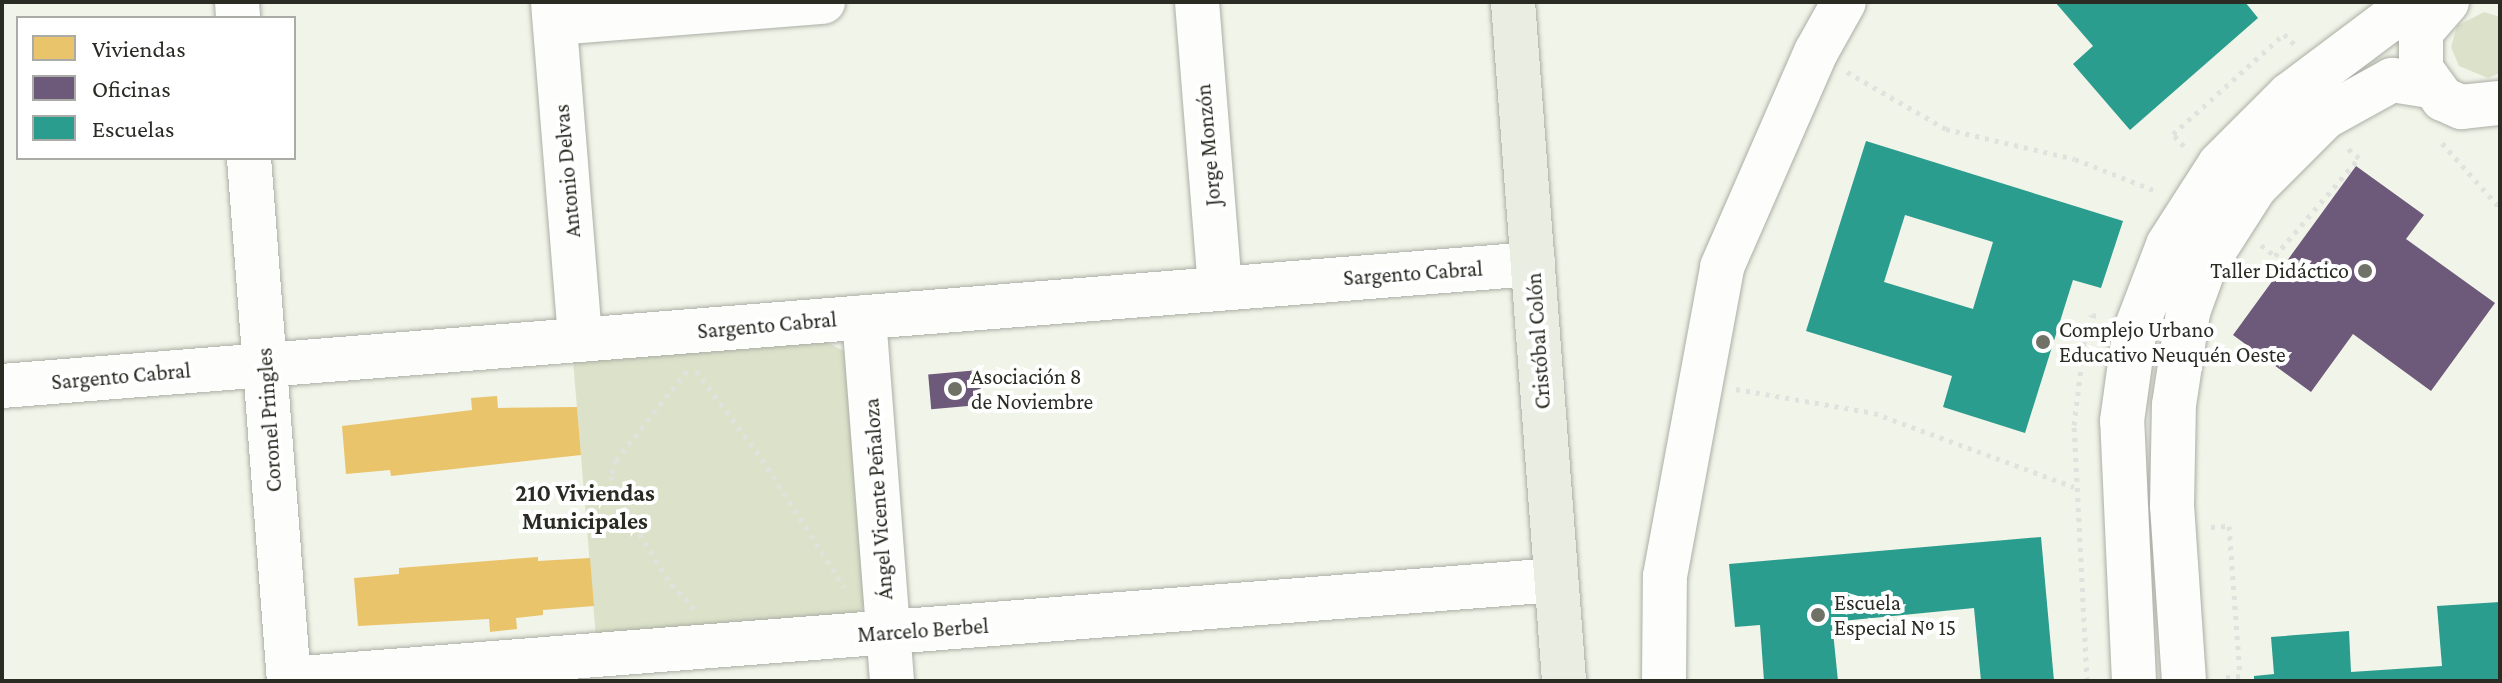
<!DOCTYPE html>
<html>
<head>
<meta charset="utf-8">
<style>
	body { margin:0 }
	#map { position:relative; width:2502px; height:683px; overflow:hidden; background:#f1f4e8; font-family:"Crimson Pro",serif }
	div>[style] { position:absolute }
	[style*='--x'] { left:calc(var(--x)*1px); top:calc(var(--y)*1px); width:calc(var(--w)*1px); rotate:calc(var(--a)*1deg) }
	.green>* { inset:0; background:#dce2c9 }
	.homes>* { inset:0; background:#e9c46a }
	.offices>* { inset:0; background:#6d597a; transform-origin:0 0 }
	.schools>* { inset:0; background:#2a9d8f }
	.path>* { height:5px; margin-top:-2.5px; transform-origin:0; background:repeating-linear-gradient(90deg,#e1e1de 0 4px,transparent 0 10px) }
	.roads { filter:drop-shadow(0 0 2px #abaea5) drop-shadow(0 0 2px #abaea5) }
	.minor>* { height:44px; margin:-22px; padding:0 22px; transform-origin:22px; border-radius:22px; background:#fdfdfc }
	.major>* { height:44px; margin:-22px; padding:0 22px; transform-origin:22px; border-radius:22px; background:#eaede2 }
	.dots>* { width:22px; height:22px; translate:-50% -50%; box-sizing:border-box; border:4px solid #fff; border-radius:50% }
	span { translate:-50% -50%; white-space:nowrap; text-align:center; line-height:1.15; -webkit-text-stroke:8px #fff; paint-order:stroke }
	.street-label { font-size:22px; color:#2a2c23 }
	.poi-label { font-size:22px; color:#2a2c23 }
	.right { translate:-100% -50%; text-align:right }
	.left { translate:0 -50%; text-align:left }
	.neighbourhood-label { font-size:24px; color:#2a2c23; font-weight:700 }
	.frame { position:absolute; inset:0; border:4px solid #2a2c23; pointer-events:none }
	.legend { position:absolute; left:16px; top:16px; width:280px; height:144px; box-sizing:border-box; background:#fff; border:2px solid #aaaba7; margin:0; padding:10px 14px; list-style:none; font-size:24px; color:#2a2c23 }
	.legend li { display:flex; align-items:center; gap:16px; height:40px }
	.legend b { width:40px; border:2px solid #aaaba7 }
</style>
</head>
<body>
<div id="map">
	<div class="green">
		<div style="clip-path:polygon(2484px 12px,2500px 17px,2500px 73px,2488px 78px,2459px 66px,2451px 47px,2457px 26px)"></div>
		<div style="clip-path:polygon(825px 341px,847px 353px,867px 599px,863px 607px,856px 614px,596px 638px,573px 360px)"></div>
	</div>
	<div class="homes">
		<div style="clip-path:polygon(497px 396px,498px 408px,577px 407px,581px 455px,391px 476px,390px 470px,346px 474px,342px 426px,472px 410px,471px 398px)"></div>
		<div style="clip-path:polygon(538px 557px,538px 561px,590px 558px,594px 606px,543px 610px,543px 615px,516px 618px,517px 629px,490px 632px,489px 619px,358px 626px,354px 578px,399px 574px,399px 568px)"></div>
	</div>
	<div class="offices">
		<div style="clip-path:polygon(2356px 166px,2424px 215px,2406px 239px,2495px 303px,2431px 391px,2353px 334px,2311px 392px,2233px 335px)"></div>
		<div style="left:979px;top:370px;width:35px;height:51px;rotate:85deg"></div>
	</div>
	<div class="schools">
		<div style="clip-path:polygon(2055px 2px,2245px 2px,2258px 18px,2130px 130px,2073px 64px,2093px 46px)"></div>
		<div style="clip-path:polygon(evenodd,1866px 141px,2123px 221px,2101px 288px,2073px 280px,2025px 433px,1943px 407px,1952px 376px,1806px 331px,1866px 141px,1905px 215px,1993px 242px,1973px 309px,1884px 282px,1905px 215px)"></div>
		<div style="clip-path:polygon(2041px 537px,2054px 681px,1981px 681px,1974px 608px,1832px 622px,1838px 681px,1764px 681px,1760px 625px,1735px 627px,1729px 564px)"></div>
		<div style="clip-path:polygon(2500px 602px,2500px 681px,2254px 681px,2254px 676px,2274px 674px,2271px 637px,2349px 631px,2351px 672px,2442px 666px,2437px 606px)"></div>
	</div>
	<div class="path">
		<div style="--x:1847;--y:72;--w:114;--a:29.9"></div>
		<div style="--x:1946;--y:129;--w:132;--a:13.1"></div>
		<div style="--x:2075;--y:159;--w:87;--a:21.6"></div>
		<div style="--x:2442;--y:143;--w:87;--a:48.3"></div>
		<div style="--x:2184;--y:146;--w:16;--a:-133"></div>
		<div style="--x:2173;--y:134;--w:149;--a:-42"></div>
		<div style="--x:2284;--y:34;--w:16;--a:45"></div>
		<div style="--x:2261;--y:245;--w:18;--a:38"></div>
		<div style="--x:2275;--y:256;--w:129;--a:-49.4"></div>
		<div style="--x:2359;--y:158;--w:16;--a:-140"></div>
		<div style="--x:687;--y:371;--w:114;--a:128.6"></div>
		<div style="--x:616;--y:460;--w:17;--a:107"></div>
		<div style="--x:611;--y:476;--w:25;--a:74"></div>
		<div style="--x:618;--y:500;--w:99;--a:57.8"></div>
		<div style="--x:671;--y:584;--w:34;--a:47"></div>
		<div style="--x:696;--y:371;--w:110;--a:53.1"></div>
		<div style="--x:762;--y:459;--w:152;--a:57.4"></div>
		<div style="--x:1736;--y:389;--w:140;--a:9.9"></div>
		<div style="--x:1874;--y:413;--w:213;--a:20.3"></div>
		<div style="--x:2211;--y:527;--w:18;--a:-3"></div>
		<div style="--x:2229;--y:526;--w:150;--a:85.8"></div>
		<div style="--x:2240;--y:676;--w:18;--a:174"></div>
		<div style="--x:2087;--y:681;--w:256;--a:-92.9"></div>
		<div style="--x:2074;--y:425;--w:90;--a:-83"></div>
		<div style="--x:2085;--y:336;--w:22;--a:-72"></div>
		<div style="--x:2092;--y:315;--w:6;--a:9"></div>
	</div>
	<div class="roads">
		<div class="minor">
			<div style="--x:237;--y:2;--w:16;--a:86"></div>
			<div style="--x:553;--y:2;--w:339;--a:85.4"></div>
			<div style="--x:1197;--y:2;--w:287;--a:85.4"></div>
			<div style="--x:2447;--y:2;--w:40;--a:131"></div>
			<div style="--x:2421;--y:32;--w:37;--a:90"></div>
			<div style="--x:2421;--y:69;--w:37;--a:54"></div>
			<div style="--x:2443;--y:99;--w:20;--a:24"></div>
			<div style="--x:2461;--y:107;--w:39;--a:-6"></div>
			<div style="--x:555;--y:23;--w:269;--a:-4.5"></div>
			<div style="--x:249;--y:158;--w:525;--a:85.63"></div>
			<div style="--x:864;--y:317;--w:365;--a:85.6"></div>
			<div style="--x:2;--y:386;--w:1536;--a:-4.56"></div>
			<div style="--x:289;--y:679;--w:1271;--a:-4.47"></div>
			<div style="--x:1664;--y:681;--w:105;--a:-89.5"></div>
			<div style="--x:1665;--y:576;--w:314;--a:-79.5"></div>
			<div style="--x:1722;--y:267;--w:235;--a:-66.4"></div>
			<div style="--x:1816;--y:52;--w:57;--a:-60.8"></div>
			<div style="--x:2134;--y:681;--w:260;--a:-92.6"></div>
			<div style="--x:2122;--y:421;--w:88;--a:-82.1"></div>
			<div style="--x:2134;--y:334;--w:95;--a:-69.1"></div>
			<div style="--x:2168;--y:245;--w:96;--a:-57.3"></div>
			<div style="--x:2220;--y:164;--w:98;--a:-45"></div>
			<div style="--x:2289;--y:95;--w:124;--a:-36.8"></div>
			<div style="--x:2388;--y:21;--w:47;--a:-23.8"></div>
			<div style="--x:2184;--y:681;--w:175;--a:-93.9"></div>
			<div style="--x:2172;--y:506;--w:101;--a:-88.9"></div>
			<div style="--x:2174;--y:405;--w:94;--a:-81.4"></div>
			<div style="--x:2188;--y:312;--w:50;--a:-70.1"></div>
			<div style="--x:2205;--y:265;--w:93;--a:-57.3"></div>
			<div style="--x:2255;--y:187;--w:99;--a:-45"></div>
			<div style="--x:2325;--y:117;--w:77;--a:-28.9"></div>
			<div style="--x:2392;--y:80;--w:38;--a:9"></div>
		</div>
		<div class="major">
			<div style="--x:1513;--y:2;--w:681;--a:85.7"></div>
		</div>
	</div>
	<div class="dots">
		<div style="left:2365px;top:271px;background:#707268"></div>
		<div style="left:2043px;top:342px;background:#707268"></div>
		<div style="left:955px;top:389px;background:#707268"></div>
		<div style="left:1818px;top:615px;background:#707268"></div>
	</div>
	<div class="street-label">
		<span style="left:1208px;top:145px;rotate:-95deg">Jorge Monzón</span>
		<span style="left:567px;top:171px;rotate:-95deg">Antonio Delvas</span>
		<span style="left:1413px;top:273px;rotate:-4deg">Sargento Cabral</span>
		<span style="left:767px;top:325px;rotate:-5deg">Sargento Cabral</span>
		<span style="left:1538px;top:341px;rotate:-94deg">Cristóbal Colón</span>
		<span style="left:121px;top:376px;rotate:-5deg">Sargento Cabral</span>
		<span style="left:269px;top:420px;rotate:-94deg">Coronel Pringles</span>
		<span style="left:878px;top:499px;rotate:-94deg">Ángel Vicente Peñaloza</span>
		<span style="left:923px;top:630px;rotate:-4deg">Marcelo Berbel</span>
	</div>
	<div class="poi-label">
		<span class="right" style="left:2349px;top:271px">Taller Didáctico</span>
		<span class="left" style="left:2059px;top:342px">Complejo Urbano<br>Educativo Neuquén Oeste</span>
		<span class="left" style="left:971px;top:389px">Asociación 8<br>de Noviembre</span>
		<span class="left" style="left:1834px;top:615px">Escuela<br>Especial Nº 15</span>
	</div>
	<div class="neighbourhood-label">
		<span style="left:585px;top:507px">210 Viviendas<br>Municipales</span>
	</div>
	<div class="frame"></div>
	<ul class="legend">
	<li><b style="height:22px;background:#e9c46a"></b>Viviendas</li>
	<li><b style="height:22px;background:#6d597a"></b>Oficinas</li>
	<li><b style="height:22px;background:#2a9d8f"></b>Escuelas</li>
	</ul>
</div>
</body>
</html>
